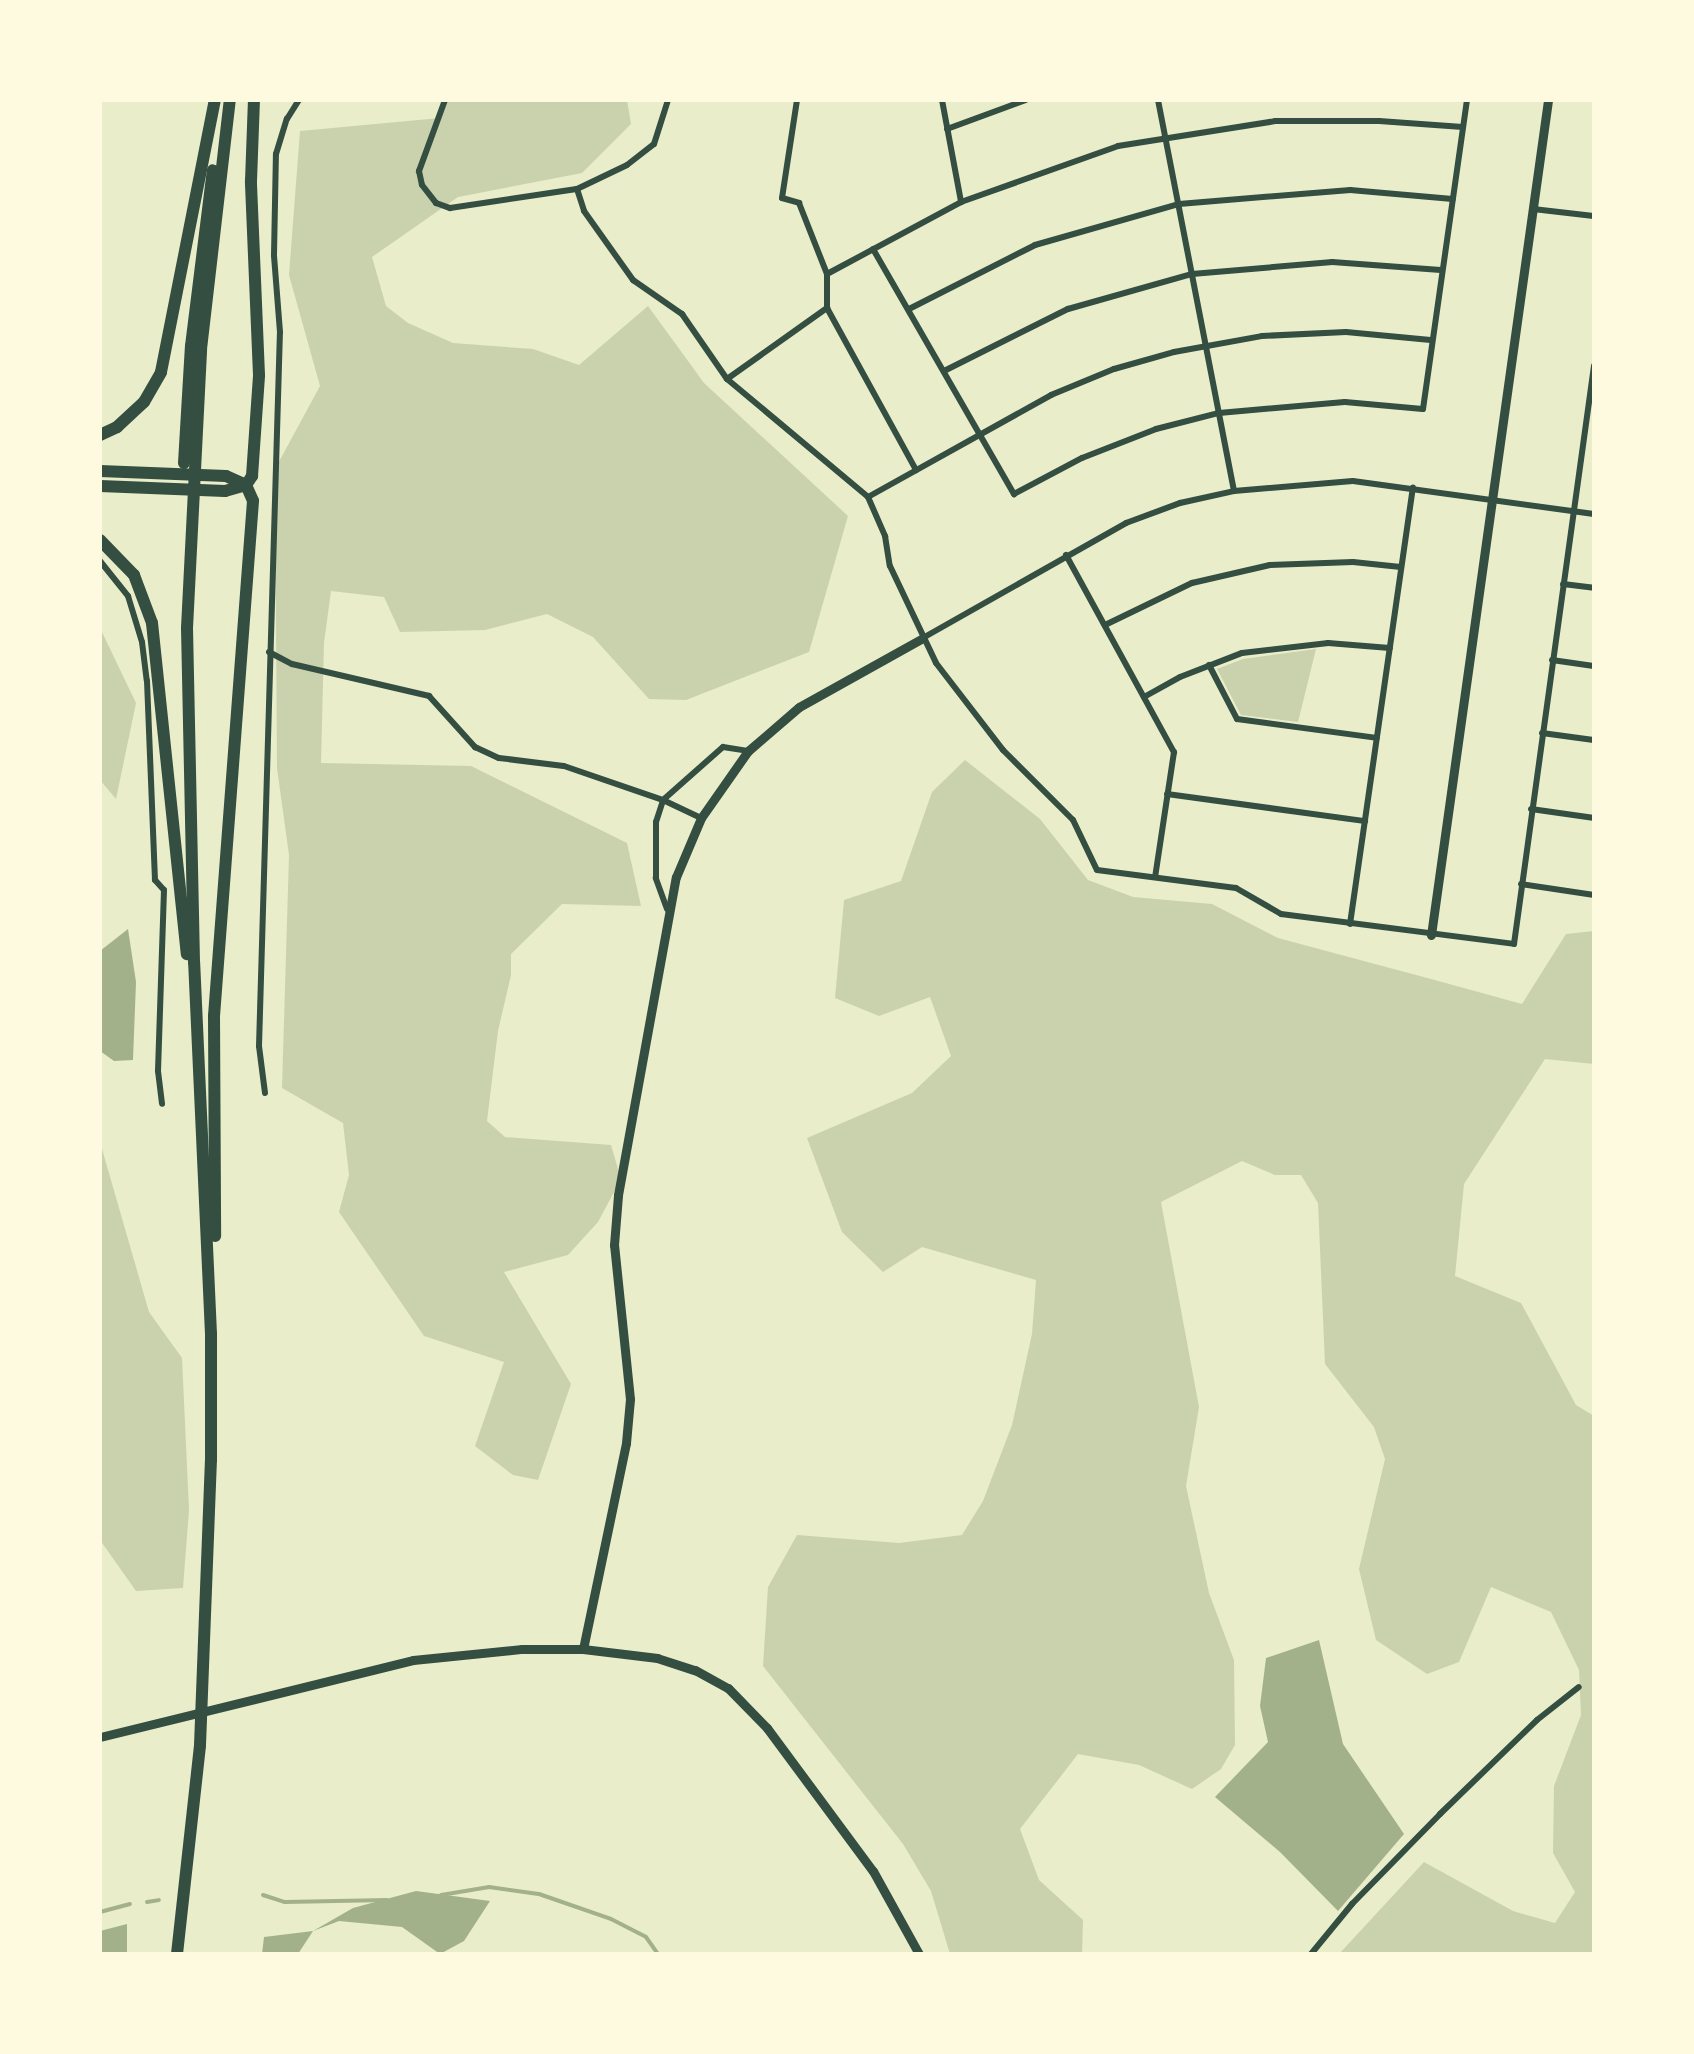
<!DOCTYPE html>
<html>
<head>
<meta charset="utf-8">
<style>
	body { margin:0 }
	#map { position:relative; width:1694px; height:2054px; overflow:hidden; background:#e9edc9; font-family:"PT Sans",sans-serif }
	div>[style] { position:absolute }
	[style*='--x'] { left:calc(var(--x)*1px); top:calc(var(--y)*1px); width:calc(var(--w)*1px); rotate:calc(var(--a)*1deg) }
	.green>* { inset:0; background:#cad2ad }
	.water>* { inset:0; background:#a3b18a }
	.stream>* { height:4px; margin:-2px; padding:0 2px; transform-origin:2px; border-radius:2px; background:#a3b18a }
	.minor>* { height:6px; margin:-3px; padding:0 3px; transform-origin:3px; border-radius:3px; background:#344e41 }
	.tertiary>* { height:9px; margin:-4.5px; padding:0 4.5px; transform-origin:4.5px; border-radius:4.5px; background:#344e41 }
	.motorway>* { height:12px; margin:-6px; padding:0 6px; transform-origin:6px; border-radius:6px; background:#344e41 }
	span { translate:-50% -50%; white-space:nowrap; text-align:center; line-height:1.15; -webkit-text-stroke:10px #fefae0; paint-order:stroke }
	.frame { position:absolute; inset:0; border:102px solid #fefae0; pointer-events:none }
</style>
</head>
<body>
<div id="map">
	<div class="green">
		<div style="clip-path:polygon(445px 100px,627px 100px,631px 124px,582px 173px,458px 197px,372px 257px,386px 306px,408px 323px,453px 343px,533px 349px,579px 365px,648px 306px,704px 383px,848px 516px,809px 652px,686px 700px,649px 699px,593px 637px,547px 614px,485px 630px,400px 632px,384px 597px,331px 591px,324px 643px,321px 763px,471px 766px,627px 843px,641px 906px,562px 904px,511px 954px,511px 975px,498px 1031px,487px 1121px,505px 1137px,611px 1145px,621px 1179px,598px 1222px,568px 1255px,504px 1272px,571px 1384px,538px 1480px,513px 1475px,475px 1446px,504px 1362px,424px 1336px,339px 1212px,349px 1175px,343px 1123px,282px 1088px,289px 855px,277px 768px,275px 469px,320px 386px,289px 275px,300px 131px,440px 118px)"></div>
		<div style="clip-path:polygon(100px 628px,136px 703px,116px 799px,100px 780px)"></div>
		<div style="clip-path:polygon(1316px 649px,1298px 722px,1241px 715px,1217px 669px,1243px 659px)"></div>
		<div style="clip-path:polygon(965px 760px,1040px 819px,1088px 880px,1133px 897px,1212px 904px,1278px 938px,1431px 979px,1522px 1004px,1566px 934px,1594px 931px,1594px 1064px,1545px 1059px,1464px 1184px,1455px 1276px,1521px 1303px,1576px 1405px,1594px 1416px,1594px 1954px,1339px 1954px,1424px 1862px,1513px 1911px,1555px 1923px,1575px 1892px,1553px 1853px,1554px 1786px,1581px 1715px,1579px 1670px,1551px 1612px,1491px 1587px,1459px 1662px,1427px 1674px,1376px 1640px,1359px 1569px,1385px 1459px,1374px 1427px,1325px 1364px,1318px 1203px,1301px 1175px,1275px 1175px,1242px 1161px,1161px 1202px,1199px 1407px,1186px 1486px,1209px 1593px,1234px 1660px,1235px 1745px,1221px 1769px,1192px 1789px,1139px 1765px,1078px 1754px,1020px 1829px,1039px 1880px,1083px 1920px,1082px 1954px,950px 1954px,931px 1891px,903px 1844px,763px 1666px,768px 1587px,797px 1535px,899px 1543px,962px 1535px,983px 1501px,1012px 1425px,1032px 1334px,1036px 1280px,922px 1247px,883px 1272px,842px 1232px,807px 1138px,912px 1093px,951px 1056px,930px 997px,879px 1016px,835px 998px,844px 900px,901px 881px,932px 792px)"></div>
		<div style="clip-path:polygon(100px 1142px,149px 1312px,182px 1358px,189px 1510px,183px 1588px,136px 1591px,100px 1540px)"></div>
	</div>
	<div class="water">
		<div style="clip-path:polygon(128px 929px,136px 982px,133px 1060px,114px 1061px,100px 1051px,100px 951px)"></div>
		<div style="clip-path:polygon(1319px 1640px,1343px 1744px,1404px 1834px,1338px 1911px,1280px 1852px,1215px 1797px,1268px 1742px,1260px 1706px,1266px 1658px)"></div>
		<div style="clip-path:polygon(416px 1891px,490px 1901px,464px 1941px,440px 1954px,402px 1927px,339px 1921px,313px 1931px,298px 1954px,262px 1954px,264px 1937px,313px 1931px,353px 1908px)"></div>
		<div style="clip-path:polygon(127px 1924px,127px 1954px,100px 1954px,100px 1931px)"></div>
	</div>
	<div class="stream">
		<div style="--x:263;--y:1895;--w:23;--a:18"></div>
		<div style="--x:285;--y:1902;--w:102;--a:-1.1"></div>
		<div style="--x:441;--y:1895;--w:49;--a:-9.5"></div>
		<div style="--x:489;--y:1887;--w:50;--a:8"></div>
		<div style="--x:539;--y:1894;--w:76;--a:19.1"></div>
		<div style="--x:611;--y:1919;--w:39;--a:27"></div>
		<div style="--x:646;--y:1937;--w:21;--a:55"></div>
		<div style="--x:147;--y:1902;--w:12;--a:-9"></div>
		<div style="--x:100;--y:1912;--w:31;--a:-15"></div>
	</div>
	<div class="minor">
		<div style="--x:445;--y:100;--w:76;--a:110.1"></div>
		<div style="--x:419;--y:171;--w:14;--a:78"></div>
		<div style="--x:422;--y:185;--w:23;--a:52"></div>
		<div style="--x:436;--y:203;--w:15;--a:20"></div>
		<div style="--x:450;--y:208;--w:128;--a:-8.5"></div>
		<div style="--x:577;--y:189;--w:55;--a:-25.6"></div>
		<div style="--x:627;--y:165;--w:34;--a:-38"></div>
		<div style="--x:654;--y:144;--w:46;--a:-72.3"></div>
		<div style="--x:797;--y:100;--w:99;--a:98.7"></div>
		<div style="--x:782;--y:198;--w:18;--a:16"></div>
		<div style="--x:799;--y:203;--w:76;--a:68.5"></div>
		<div style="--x:827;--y:274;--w:34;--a:90"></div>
		<div style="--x:827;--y:308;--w:185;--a:61.2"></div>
		<div style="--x:942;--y:100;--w:104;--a:79.4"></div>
		<div style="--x:1158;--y:100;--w:398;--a:79"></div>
		<div style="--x:947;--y:129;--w:84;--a:-20.2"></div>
		<div style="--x:577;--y:189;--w:23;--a:72"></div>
		<div style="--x:584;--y:211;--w:85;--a:54.6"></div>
		<div style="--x:633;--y:280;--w:60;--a:34.8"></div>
		<div style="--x:682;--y:314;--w:79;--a:55.3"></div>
		<div style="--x:727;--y:379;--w:184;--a:39.9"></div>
		<div style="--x:868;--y:497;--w:43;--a:66.4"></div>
		<div style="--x:885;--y:536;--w:30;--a:81"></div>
		<div style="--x:890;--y:566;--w:107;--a:64.6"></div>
		<div style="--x:936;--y:663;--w:110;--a:52.4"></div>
		<div style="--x:1003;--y:750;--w:99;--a:45"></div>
		<div style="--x:1073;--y:820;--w:55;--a:64.4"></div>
		<div style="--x:1097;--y:870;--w:140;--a:7.4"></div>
		<div style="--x:1236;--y:888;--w:52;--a:30"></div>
		<div style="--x:1281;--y:914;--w:235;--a:7.3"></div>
		<div style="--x:1514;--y:944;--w:584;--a:-82.12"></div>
		<div style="--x:1533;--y:209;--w:61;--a:6.5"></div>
		<div style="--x:873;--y:249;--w:283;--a:60.1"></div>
		<div style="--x:1014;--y:494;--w:77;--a:-27.9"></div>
		<div style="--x:1082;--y:458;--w:79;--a:-21.4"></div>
		<div style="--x:1156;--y:429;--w:65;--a:-14.3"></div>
		<div style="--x:1219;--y:413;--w:126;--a:-5"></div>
		<div style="--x:1345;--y:402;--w:78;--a:5.1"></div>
		<div style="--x:1423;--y:409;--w:312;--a:-81.9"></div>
		<div style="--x:827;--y:274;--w:152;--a:-28.2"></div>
		<div style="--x:961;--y:202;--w:167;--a:-19.6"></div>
		<div style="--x:1118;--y:146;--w:159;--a:-9"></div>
		<div style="--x:1275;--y:121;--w:104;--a:0"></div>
		<div style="--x:1379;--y:121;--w:84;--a:4.1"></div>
		<div style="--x:909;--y:309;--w:141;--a:-26.9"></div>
		<div style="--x:1035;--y:245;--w:150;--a:-15.9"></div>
		<div style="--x:1179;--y:204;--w:172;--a:-4.7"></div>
		<div style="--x:1350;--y:190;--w:103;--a:5"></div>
		<div style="--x:944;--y:371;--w:139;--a:-26.6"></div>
		<div style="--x:1068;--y:309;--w:129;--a:-15.8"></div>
		<div style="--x:1192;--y:274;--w:141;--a:-4.9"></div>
		<div style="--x:1332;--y:262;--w:109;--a:4.2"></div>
		<div style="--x:727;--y:379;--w:123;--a:-35.4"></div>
		<div style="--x:868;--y:497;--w:210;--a:-29.1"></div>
		<div style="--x:1051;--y:395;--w:68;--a:-22.4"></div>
		<div style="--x:1114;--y:369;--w:62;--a:-15.8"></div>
		<div style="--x:1174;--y:352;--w:89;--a:-10.3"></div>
		<div style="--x:1262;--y:336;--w:84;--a:-2.7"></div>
		<div style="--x:1346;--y:332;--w:85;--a:5.4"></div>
		<div style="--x:1066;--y:555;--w:225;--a:61.3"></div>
		<div style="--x:1174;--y:752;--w:126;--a:98.6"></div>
		<div style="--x:100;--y:561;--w:45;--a:51.3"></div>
		<div style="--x:128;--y:596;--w:48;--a:73.1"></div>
		<div style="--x:142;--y:642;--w:39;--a:83"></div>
		<div style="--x:147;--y:681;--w:199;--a:87.7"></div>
		<div style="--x:155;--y:880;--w:13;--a:48"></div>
		<div style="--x:164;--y:890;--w:181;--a:91.9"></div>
		<div style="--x:158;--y:1071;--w:33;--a:83"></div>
		<div style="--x:1563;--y:584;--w:31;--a:7"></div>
		<div style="--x:1105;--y:625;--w:97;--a:-25.8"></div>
		<div style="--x:1192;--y:583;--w:80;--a:-13"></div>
		<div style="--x:1270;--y:565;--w:83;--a:-2.1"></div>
		<div style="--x:1353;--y:562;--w:48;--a:5.9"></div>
		<div style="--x:921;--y:639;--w:236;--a:-29.5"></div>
		<div style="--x:1126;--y:523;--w:58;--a:-20.3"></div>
		<div style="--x:1180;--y:503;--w:55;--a:-12.5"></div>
		<div style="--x:1234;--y:491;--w:119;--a:-4.8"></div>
		<div style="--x:1353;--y:481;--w:243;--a:7.8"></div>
		<div style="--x:269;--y:652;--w:26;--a:28"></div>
		<div style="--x:292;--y:664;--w:141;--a:13.1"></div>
		<div style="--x:429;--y:696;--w:69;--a:48"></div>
		<div style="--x:475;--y:747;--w:26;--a:25"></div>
		<div style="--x:499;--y:758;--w:65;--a:7"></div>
		<div style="--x:564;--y:766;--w:105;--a:19"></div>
		<div style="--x:663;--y:800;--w:42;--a:25.3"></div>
		<div style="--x:1552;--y:660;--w:42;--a:8.1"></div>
		<div style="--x:1209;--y:665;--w:61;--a:62.6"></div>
		<div style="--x:1237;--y:719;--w:141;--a:7.7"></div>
		<div style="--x:1144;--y:697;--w:41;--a:-29.1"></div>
		<div style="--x:1180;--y:677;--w:66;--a:-21.2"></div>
		<div style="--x:1242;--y:653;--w:87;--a:-6.6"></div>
		<div style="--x:1328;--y:643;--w:62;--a:4.6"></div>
		<div style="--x:1542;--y:733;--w:52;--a:7.7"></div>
		<div style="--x:1167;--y:794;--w:200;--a:7.8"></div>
		<div style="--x:1531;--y:809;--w:64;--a:8.1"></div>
		<div style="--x:1521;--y:884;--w:74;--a:8.6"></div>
		<div style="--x:667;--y:909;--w:33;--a:-110"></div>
		<div style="--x:656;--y:878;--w:56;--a:-90"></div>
		<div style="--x:656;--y:822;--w:23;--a:-72"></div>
		<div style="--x:663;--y:800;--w:80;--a:-41.5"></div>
		<div style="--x:723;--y:747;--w:25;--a:9"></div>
		<div style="--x:1350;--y:924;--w:441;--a:-81.8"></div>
		<div style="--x:265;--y:1093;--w:47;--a:-97.3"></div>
		<div style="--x:259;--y:1046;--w:714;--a:-88.32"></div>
		<div style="--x:280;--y:332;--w:77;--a:-94.5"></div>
		<div style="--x:274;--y:255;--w:101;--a:-88.9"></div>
		<div style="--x:276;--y:154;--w:37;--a:-73"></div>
		<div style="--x:287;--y:119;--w:22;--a:-58"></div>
		<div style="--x:1311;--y:1954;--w:65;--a:-50.6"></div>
		<div style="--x:1352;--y:1904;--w:126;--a:-45.6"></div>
		<div style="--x:1440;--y:1814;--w:135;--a:-44.1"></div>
		<div style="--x:1537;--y:1720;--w:53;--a:-38.2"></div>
	</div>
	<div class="tertiary">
		<div style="--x:1431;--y:935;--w:843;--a:-82.02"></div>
		<div style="--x:583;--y:1649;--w:210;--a:-78.2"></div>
		<div style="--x:626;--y:1443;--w:44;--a:-84.8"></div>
		<div style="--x:630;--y:1399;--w:155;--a:-95.9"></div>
		<div style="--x:614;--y:1245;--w:50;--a:-85.4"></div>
		<div style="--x:618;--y:1195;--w:323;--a:-79.7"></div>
		<div style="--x:676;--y:877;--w:64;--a:-67"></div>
		<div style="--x:701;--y:818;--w:82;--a:-55"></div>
		<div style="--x:748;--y:751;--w:67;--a:-40.8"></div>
		<div style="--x:799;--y:707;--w:140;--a:-29.1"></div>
		<div style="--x:100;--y:1737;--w:322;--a:-13.8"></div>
		<div style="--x:413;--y:1660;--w:110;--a:-5.8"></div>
		<div style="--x:522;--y:1649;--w:61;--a:0"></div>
		<div style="--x:583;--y:1649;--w:75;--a:6.9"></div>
		<div style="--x:657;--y:1658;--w:40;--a:18"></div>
		<div style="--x:695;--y:1670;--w:38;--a:29"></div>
		<div style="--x:728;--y:1688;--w:56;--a:45.7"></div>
		<div style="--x:767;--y:1728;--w:178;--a:53.5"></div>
		<div style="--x:873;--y:1871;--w:95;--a:61"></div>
	</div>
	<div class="motorway">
		<div style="--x:100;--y:435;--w:19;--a:-25"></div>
		<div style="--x:117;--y:427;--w:37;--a:-43"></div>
		<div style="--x:144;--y:402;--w:34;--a:-60"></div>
		<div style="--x:161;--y:372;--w:277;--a:-78.8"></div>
		<div style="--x:184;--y:463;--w:117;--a:-86.6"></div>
		<div style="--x:191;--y:346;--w:177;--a:-82.9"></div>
		<div style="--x:100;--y:471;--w:126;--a:2.3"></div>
		<div style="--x:226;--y:476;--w:22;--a:24"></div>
		<div style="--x:246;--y:485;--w:17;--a:66"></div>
		<div style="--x:253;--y:501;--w:516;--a:94.33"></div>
		<div style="--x:214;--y:1016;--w:220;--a:89.7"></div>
		<div style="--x:100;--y:486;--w:125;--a:2.3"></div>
		<div style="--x:225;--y:491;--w:22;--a:-16"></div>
		<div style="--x:246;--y:485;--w:11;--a:-56"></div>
		<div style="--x:252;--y:476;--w:101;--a:-86"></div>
		<div style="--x:259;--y:375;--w:194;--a:-92.4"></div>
		<div style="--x:251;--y:181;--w:81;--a:-87.9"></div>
		<div style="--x:100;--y:540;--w:49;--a:45.8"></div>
		<div style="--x:134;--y:575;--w:51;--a:69.4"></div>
		<div style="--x:152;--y:623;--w:333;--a:84"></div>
		<div style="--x:177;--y:1954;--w:210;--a:-83.7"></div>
		<div style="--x:200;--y:1745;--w:285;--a:-87.8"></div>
		<div style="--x:211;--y:1460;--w:126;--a:-90"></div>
		<div style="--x:211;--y:1334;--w:372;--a:-92.6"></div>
		<div style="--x:194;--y:962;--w:334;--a:-91.2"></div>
		<div style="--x:187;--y:628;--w:279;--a:-87.1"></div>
		<div style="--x:201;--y:349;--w:251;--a:-83.4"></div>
	</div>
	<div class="frame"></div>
</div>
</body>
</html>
